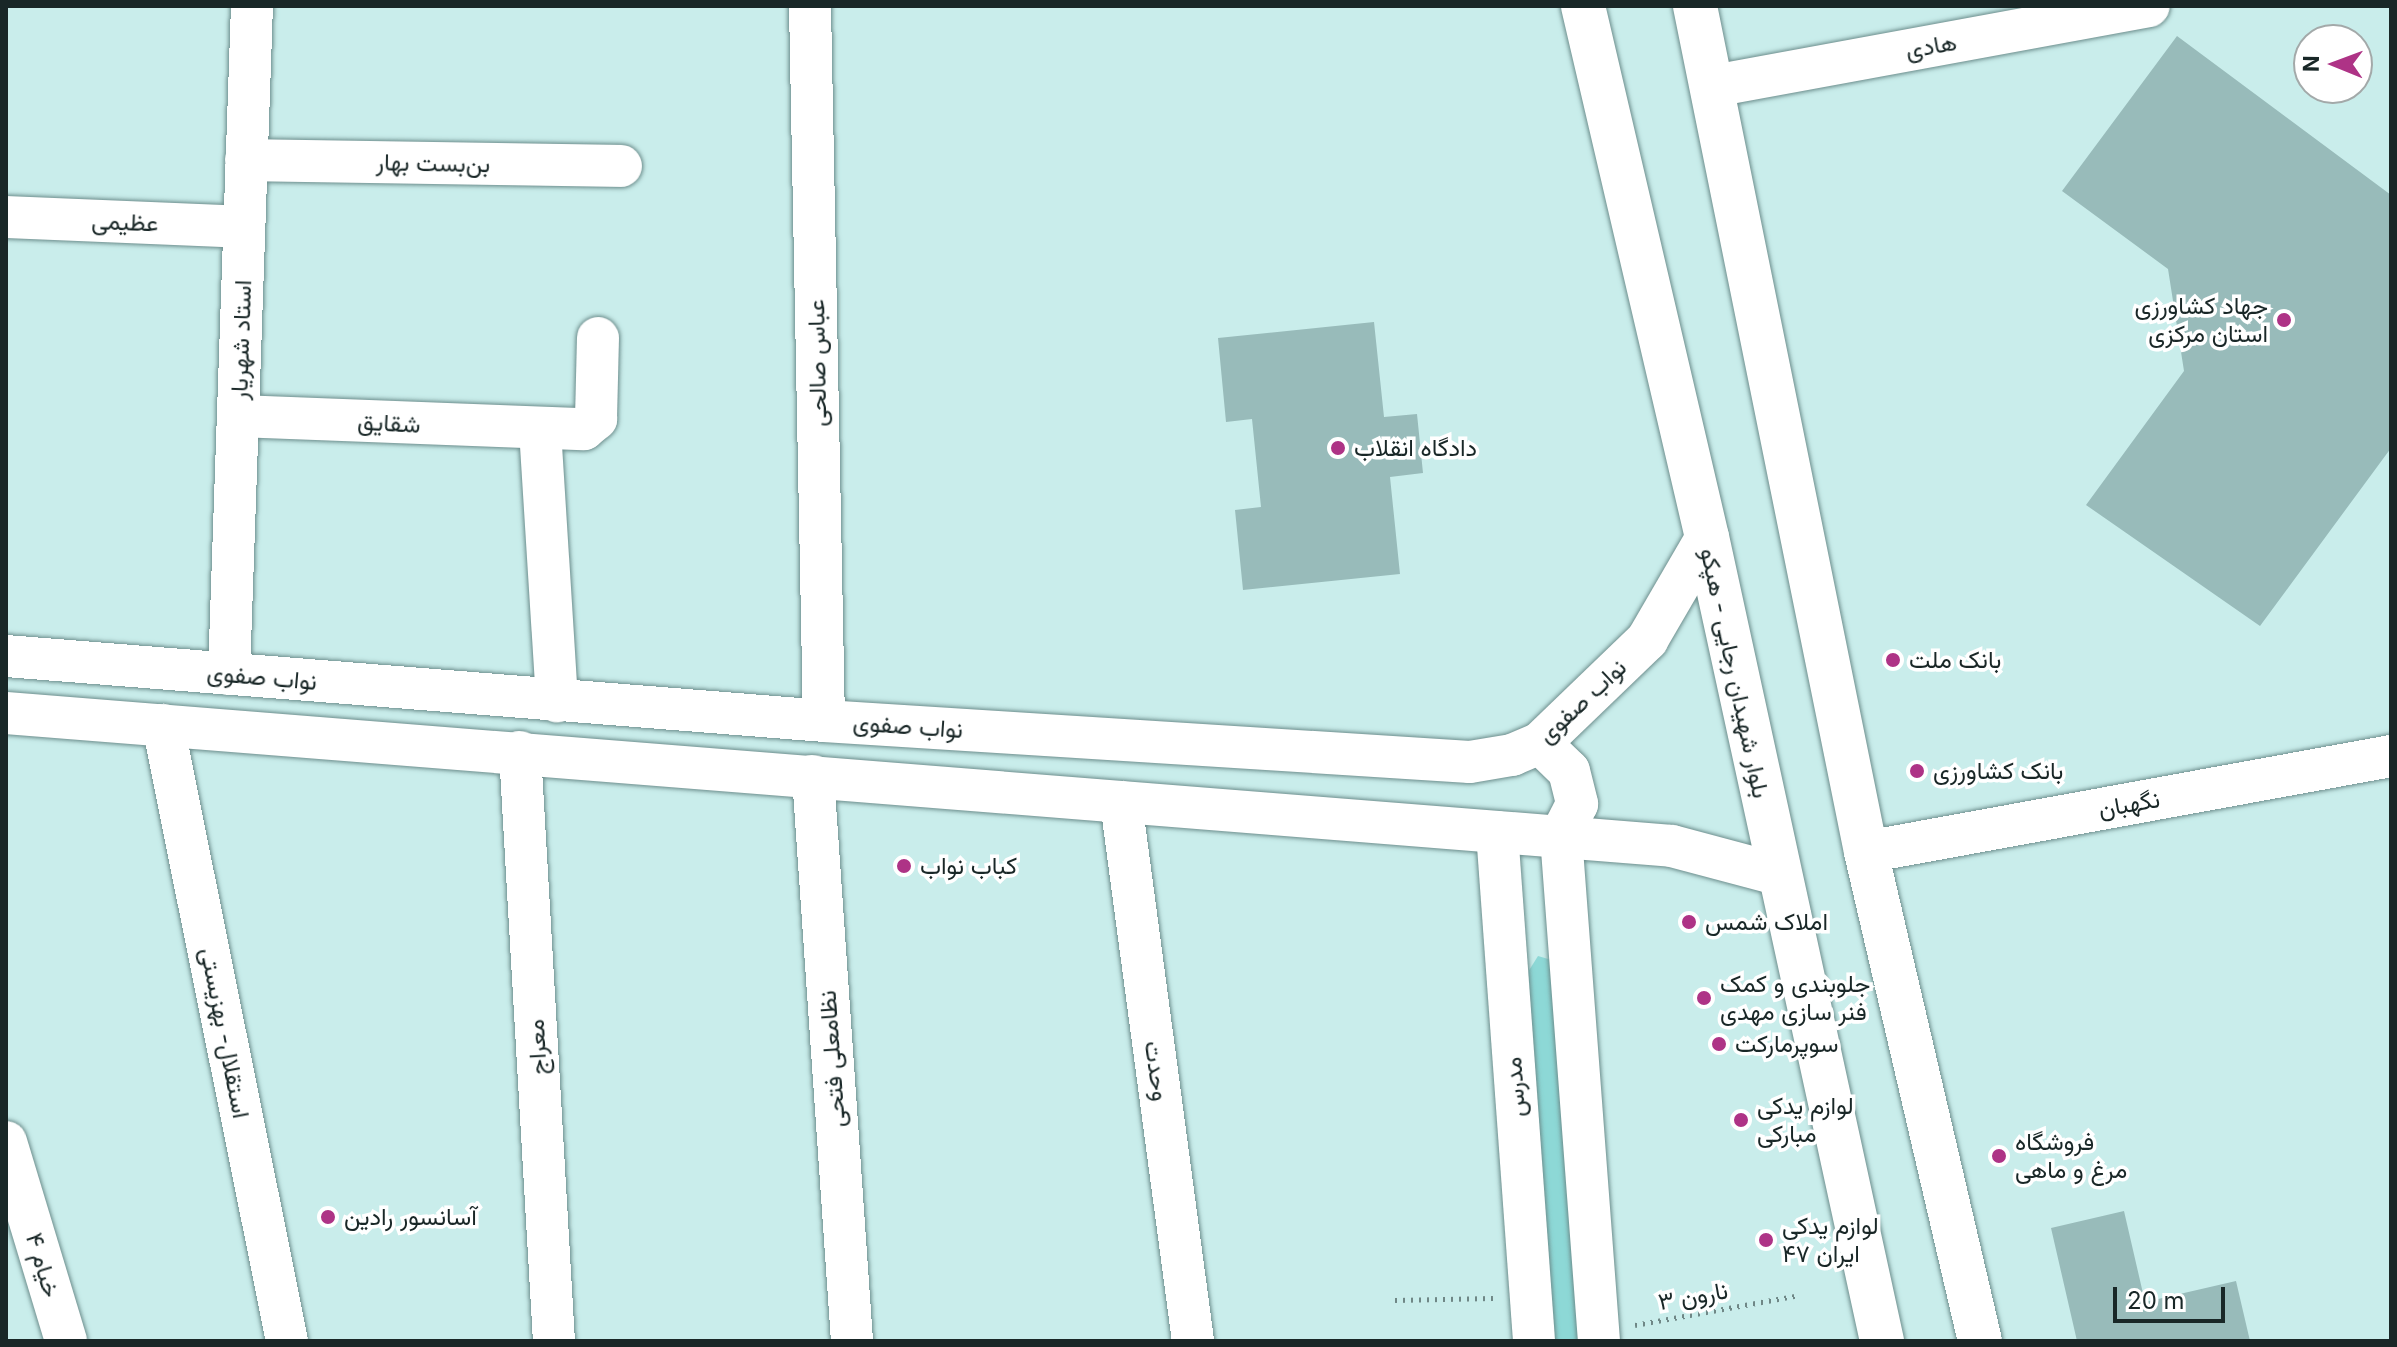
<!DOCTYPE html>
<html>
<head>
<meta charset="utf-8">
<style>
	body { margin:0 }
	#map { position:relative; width:2397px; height:1347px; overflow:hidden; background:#c9edeb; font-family:Inter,Vazirmatn,sans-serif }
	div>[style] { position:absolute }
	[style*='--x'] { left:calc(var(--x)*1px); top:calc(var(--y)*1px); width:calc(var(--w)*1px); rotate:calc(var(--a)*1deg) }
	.green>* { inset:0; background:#8dd8d6 }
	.building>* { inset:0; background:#98bbba }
	.path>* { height:5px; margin-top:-2.5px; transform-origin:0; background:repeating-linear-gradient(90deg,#6f8786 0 2px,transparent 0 8px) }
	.roads { filter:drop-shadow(0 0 2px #6d8e8d) drop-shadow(0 0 2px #6d8e8d) }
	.minor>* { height:42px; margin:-21px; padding:0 21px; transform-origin:21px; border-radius:21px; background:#fff }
	.major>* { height:44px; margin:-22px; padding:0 22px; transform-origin:22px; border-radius:22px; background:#fff }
	.dots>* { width:22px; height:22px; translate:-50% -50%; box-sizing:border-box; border:4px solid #fff; border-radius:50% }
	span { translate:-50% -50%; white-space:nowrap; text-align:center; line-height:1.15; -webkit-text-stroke:7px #fff; paint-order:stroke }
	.street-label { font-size:24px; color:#192727 }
	.poi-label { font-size:24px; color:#192727 }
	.right { translate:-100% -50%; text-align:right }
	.left { translate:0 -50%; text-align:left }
	.frame { position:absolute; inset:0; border:8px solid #192727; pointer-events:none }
	.north { position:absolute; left:2293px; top:24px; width:80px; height:80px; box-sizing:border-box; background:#fff; border:2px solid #a3a9a9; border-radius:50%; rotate:271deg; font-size:22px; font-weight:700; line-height:32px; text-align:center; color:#192727 }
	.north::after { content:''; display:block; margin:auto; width:28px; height:36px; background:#ae3386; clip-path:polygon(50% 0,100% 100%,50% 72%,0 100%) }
	.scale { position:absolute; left:2113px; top:1287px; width:112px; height:36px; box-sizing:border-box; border:4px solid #192727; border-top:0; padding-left:10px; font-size:24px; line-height:28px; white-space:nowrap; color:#192727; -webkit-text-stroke:6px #fff; paint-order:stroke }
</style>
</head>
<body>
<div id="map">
	<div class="green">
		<div style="clip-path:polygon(1538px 956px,1555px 961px,1587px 1341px,1545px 1341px,1528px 972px)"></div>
	</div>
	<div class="building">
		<div style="clip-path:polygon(2177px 36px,2391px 195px,2391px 448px,2260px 626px,2086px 505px,2184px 371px,2168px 269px,2062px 191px)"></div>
		<div style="clip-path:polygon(1374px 322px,1384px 417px,1417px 414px,1423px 473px,1390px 477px,1400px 574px,1243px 590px,1235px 510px,1261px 507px,1252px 419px,1226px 422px,1218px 338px)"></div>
		<div style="clip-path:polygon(2124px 1211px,2145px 1302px,2236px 1281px,2250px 1341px,2077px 1341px,2051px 1228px)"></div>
	</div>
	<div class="path">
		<div style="--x:1395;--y:1300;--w:98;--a:-1.2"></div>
		<div style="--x:1635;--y:1325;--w:163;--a:-10.3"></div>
	</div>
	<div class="roads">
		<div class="minor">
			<div style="--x:810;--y:6;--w:715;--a:88.88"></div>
			<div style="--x:1713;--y:86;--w:443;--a:-10.4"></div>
			<div style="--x:246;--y:160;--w:375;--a:0.9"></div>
			<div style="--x:6;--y:217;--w:238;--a:2.4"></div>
			<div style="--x:238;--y:416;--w:346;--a:2.2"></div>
			<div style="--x:584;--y:429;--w:16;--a:-40"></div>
			<div style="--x:596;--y:419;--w:81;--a:-88.6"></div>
			<div style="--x:540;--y:430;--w:272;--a:86.4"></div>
			<div style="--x:6;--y:656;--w:821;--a:4.54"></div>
			<div style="--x:824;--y:721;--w:647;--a:3.63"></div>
			<div style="--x:1470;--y:762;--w:43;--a:-9.5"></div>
			<div style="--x:1512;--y:755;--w:30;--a:-23"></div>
			<div style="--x:1540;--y:743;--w:149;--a:-43.9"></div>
			<div style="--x:1647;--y:640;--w:119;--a:-59.8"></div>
			<div style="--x:229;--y:674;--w:668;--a:-88.03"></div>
			<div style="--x:6;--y:713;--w:1671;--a:4.56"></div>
			<div style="--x:1672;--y:846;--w:109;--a:14.9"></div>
			<div style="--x:163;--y:725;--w:628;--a:78.62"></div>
			<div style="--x:1540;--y:743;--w:40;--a:44"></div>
			<div style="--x:1569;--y:771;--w:34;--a:76"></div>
			<div style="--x:1577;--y:804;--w:36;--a:117"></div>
			<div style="--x:1561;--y:836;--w:506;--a:85.7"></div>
			<div style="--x:520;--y:752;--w:590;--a:86.7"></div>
			<div style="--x:813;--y:776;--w:566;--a:86.05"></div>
			<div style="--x:1121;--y:802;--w:544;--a:82.39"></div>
			<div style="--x:1497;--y:832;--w:510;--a:85.84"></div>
			<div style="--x:1866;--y:852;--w:534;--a:-10.36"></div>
			<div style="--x:6;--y:1142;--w:208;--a:73.2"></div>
		</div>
		<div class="major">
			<div style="--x:1583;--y:6;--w:545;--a:76.86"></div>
			<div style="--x:1707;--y:537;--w:823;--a:77.72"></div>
			<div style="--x:1695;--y:6;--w:863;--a:78.57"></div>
			<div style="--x:1866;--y:852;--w:502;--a:76.88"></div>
		</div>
	</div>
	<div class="dots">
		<div style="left:2284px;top:320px;background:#ae3386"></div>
		<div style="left:1338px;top:448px;background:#ae3386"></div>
		<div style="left:1893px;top:660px;background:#ae3386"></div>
		<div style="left:1917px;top:771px;background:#ae3386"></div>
		<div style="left:904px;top:866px;background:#ae3386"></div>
		<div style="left:1689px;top:922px;background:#ae3386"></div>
		<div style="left:1704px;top:998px;background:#ae3386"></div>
		<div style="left:1719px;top:1044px;background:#ae3386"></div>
		<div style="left:1741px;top:1120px;background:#ae3386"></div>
		<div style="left:1999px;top:1156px;background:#ae3386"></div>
		<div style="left:328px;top:1217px;background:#ae3386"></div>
		<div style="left:1766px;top:1240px;background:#ae3386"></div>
	</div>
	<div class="street-label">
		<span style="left:1931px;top:46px;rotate:-10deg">هادی</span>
		<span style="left:433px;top:163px;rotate:1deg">بن‌بست بهار</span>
		<span style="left:125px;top:222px;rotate:2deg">عظیمی</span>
		<span style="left:241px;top:340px;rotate:-88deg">استاد شهریار</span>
		<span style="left:817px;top:363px;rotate:-91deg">عباس صالحی</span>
		<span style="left:389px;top:423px;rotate:3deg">شقایق</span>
		<span style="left:1735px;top:673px;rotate:78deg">بلوار شهیدان رجایی - هپکو</span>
		<span style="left:262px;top:677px;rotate:5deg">نواب صفوی</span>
		<span style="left:1582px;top:701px;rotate:-43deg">نواب صفوی</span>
		<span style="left:908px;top:726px;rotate:4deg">نواب صفوی</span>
		<span style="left:2129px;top:804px;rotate:-10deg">نگهبان</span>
		<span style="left:225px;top:1033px;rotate:79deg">استقلال- بهزیستی</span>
		<span style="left:537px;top:1047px;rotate:-93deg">معراج</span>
		<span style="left:832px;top:1059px;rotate:-94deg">نظامعلی فتحی</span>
		<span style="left:1157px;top:1071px;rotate:82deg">وحدت</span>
		<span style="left:1515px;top:1087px;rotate:-94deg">مدرس</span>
		<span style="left:43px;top:1265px;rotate:73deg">خیام ۴</span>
		<span style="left:1693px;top:1296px;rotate:-10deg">نارون ۳</span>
	</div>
	<div class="poi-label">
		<span class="right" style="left:2268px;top:320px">جهاد کشاورزی<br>استان مرکزی</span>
		<span class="left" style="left:1354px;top:448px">دادگاه انقلاب</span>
		<span class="left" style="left:1909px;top:660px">بانک ملت</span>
		<span class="left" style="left:1933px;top:771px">بانک کشاورزی</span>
		<span class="left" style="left:920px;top:866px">کباب نواب</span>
		<span class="left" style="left:1705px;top:922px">املاک شمس</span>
		<span class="left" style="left:1720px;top:998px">جلوبندی و کمک<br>فنر سازی مهدی</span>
		<span class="left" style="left:1735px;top:1044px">سوپرمارکت</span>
		<span class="left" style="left:1757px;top:1120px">لوازم یدکی<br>مبارکی</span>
		<span class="left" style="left:2015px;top:1156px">فروشگاه<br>مرغ و ماهی</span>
		<span class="left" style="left:344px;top:1217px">آسانسور رادین</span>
		<span class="left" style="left:1782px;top:1240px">لوازم یدکی<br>ایران ۴۷</span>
	</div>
	<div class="frame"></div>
	<div class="north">N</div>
	<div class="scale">20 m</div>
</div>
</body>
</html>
